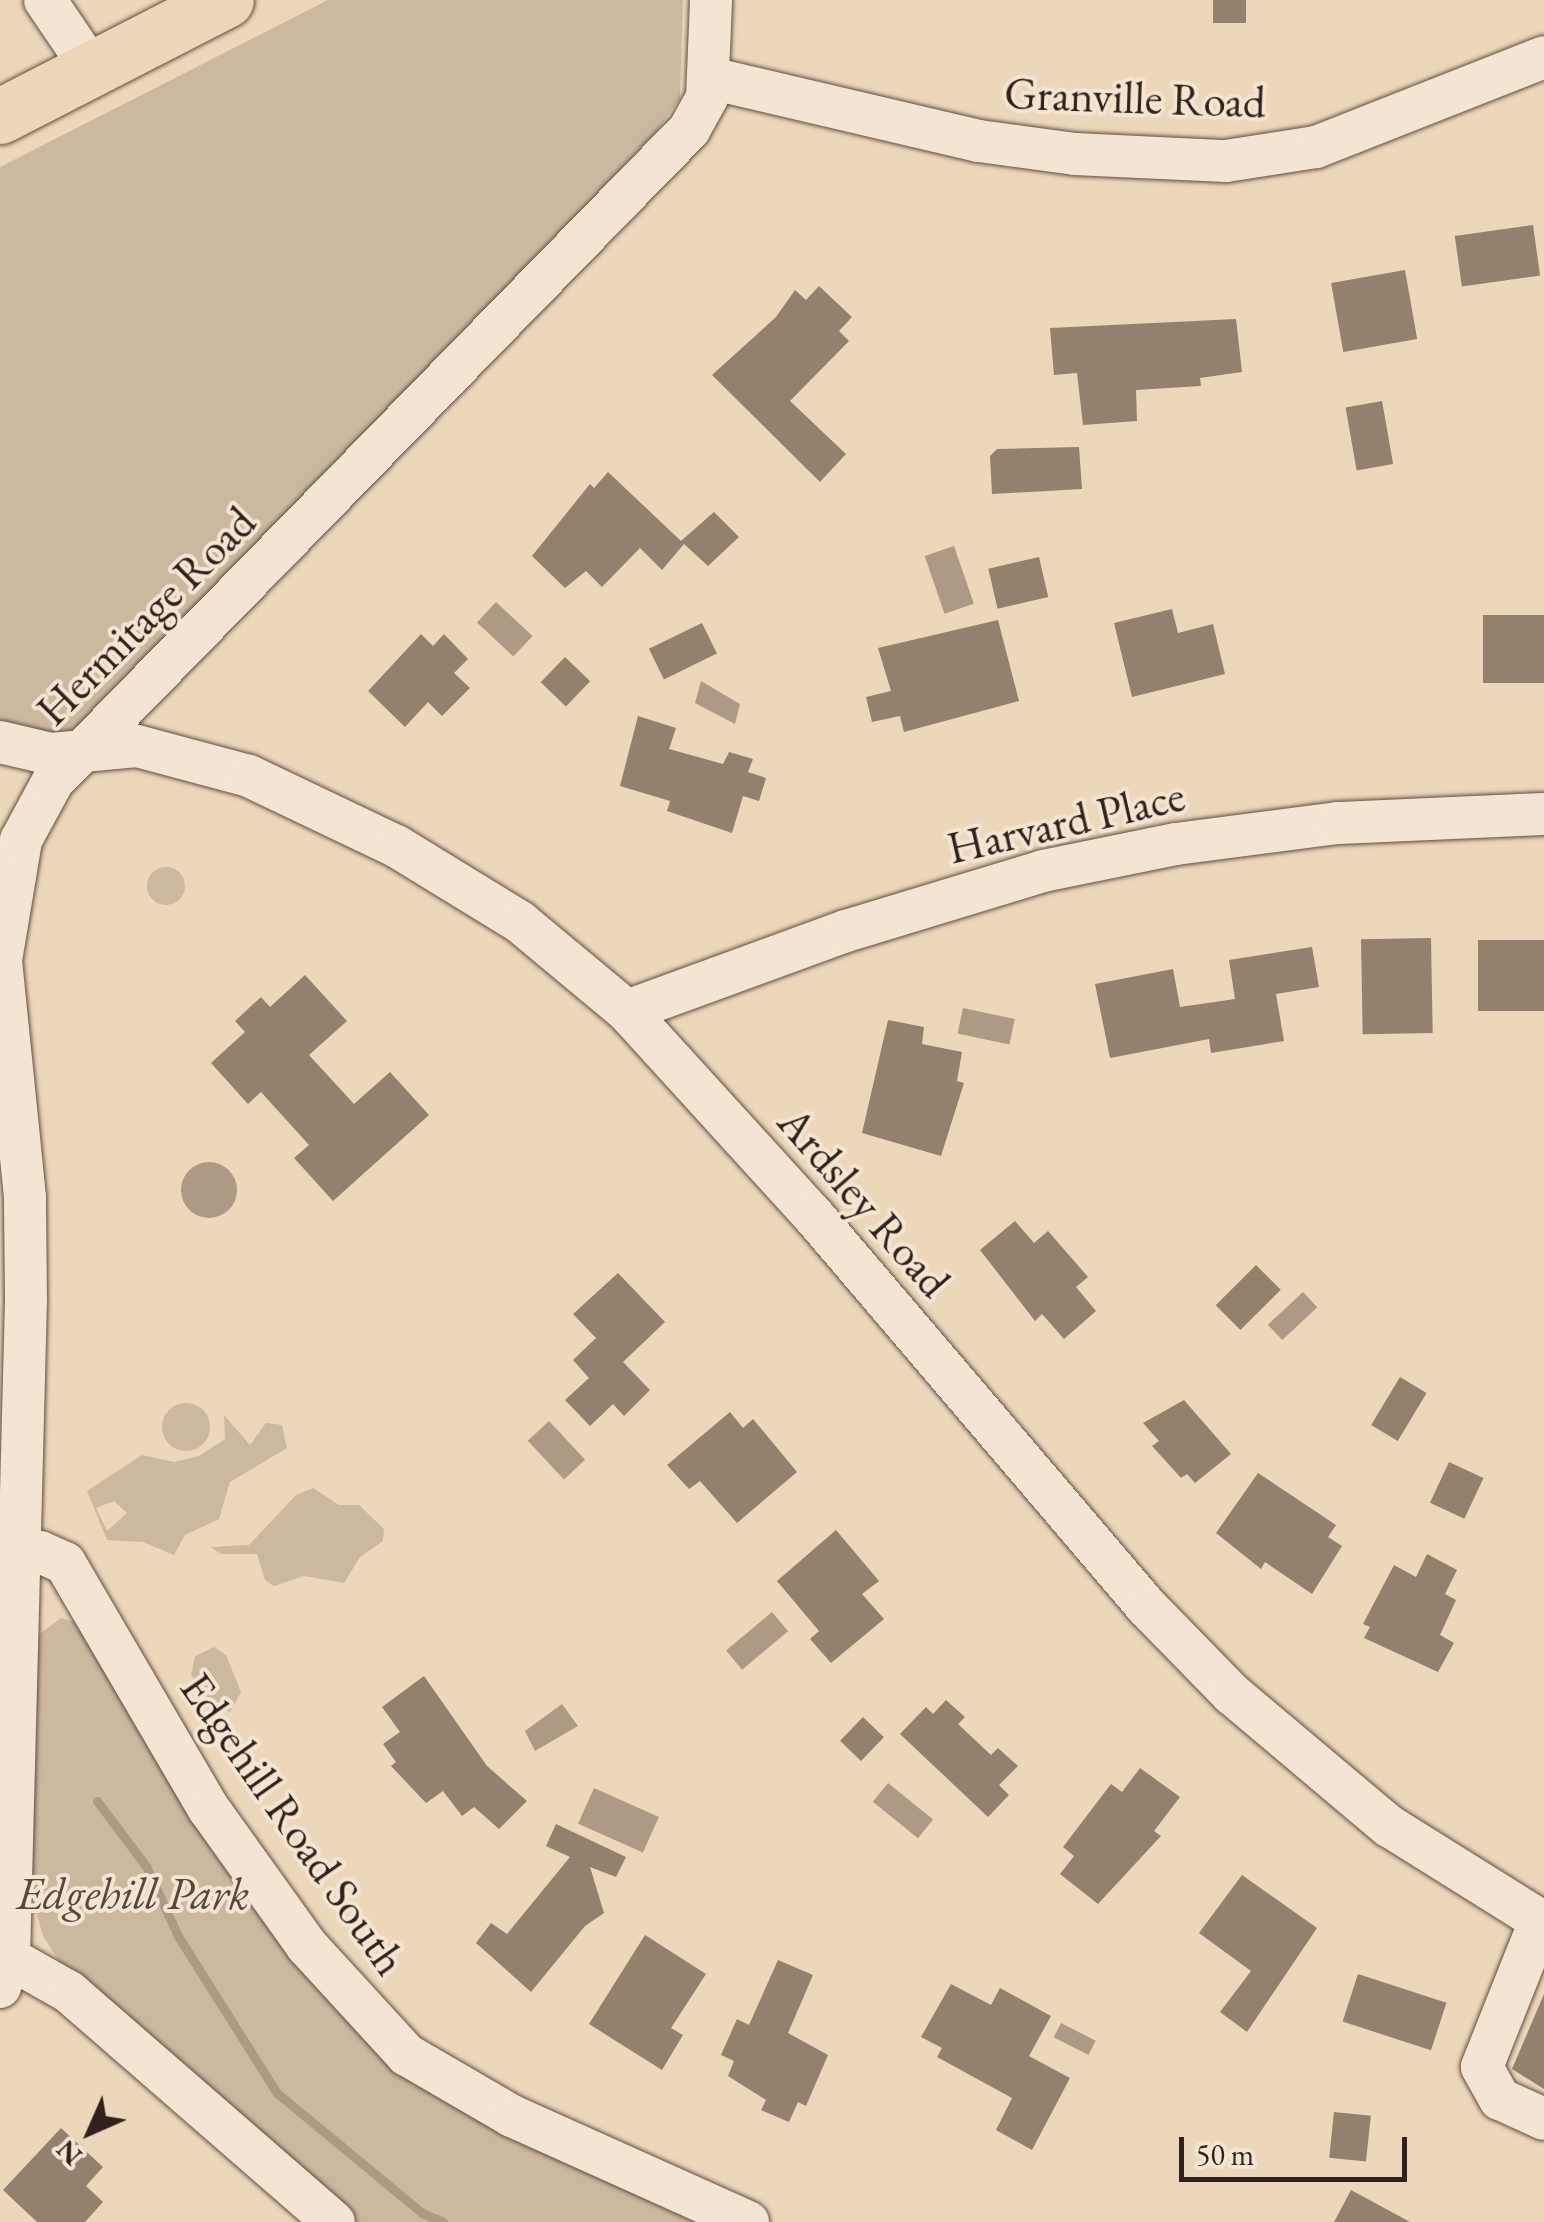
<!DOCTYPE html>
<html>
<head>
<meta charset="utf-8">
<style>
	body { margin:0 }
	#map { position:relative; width:1544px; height:2222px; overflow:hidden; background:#ecd7ba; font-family:"EB Garamond",serif }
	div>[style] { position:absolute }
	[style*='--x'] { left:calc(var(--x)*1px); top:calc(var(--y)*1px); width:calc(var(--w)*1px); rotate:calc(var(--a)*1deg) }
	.green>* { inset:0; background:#ccb89f }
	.round { border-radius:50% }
	.water>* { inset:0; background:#ad9984; transform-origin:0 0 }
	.stream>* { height:9px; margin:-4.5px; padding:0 4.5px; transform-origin:4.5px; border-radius:4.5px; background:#ad9984 }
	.building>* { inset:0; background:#93806d; transform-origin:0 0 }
	.roads { filter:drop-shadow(0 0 2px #604e42) drop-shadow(0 0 2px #604e42) }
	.minor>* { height:42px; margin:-21px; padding:0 21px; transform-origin:21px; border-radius:21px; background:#f3e5d2 }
	.major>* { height:55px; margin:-27.5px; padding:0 27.5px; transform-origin:27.5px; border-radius:27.5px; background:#ecd7ba }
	span { translate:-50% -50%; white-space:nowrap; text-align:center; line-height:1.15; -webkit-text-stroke:8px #f3e5d2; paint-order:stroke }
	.street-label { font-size:45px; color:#32211a }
	.park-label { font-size:45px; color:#58473b; font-style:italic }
	.north { position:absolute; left:40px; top:2082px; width:100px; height:100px; -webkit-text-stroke:8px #f3e5d2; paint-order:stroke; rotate:225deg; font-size:28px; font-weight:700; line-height:40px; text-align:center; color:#32211a }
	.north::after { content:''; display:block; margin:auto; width:35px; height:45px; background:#32211a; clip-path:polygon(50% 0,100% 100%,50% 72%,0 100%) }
	.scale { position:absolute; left:1179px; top:2137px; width:228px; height:45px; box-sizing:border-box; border:5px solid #32211a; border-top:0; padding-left:12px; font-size:30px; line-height:35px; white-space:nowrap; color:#32211a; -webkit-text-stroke:8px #f3e5d2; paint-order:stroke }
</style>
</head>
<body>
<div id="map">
	<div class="green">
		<div style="clip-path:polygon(328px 0,683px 0,680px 98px,657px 131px,83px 724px,40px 744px,0 733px,0 167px)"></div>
		<div class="round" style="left:147px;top:867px;width:38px;height:38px"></div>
		<div class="round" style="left:162px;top:1403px;width:48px;height:48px"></div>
		<div style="clip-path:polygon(evenodd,224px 1415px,250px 1445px,266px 1423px,282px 1425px,287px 1448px,230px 1482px,219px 1519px,185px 1535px,174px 1555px,143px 1542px,107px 1540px,87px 1491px,142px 1455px,174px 1462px,199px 1456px,225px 1439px,224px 1415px,114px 1501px,127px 1513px,107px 1531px,96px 1508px,114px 1501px)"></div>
		<div style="clip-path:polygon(313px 1488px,339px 1505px,359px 1505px,384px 1529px,383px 1541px,360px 1557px,344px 1583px,304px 1576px,274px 1586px,265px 1580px,257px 1554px,221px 1554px,210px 1547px,249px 1545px,296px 1495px)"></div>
		<div style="clip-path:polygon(61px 1618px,81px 1624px,336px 2000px,719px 2222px,355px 2222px,62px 1966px,43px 1936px,30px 1890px,37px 1636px)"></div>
		<div style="clip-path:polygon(214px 1647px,226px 1655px,241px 1692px,230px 1712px,214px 1708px,191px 1675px,195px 1656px)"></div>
	</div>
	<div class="water">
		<div style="left:954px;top:546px;width:61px;height:31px;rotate:71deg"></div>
		<div style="left:496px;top:602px;width:50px;height:28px;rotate:43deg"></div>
		<div style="clip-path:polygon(701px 681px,740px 704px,735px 724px,695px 703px)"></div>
		<div style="left:963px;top:1008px;width:53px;height:26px;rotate:12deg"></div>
		<div class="round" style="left:181px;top:1162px;width:56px;height:56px"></div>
		<div style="left:1303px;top:1292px;width:21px;height:48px;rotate:47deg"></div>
		<div style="left:549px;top:1421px;width:53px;height:29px;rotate:47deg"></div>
		<div style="left:772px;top:1612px;width:25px;height:60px;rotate:50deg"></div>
		<div style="clip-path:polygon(562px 1704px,578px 1726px,535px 1751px,525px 1731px)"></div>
		<div style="left:888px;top:1783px;width:58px;height:24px;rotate:39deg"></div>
		<div style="left:594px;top:1788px;width:71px;height:39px;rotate:24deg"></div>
		<div style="left:1061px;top:2023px;width:39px;height:16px;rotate:27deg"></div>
	</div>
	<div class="stream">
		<div style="--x:97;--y:1801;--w:81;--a:53"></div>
		<div style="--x:146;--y:1866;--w:77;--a:65.4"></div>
		<div style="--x:178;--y:1936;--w:186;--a:57.8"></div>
		<div style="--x:277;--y:2093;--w:188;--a:39.6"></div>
		<div style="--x:422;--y:2213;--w:23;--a:23"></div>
	</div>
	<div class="building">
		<div style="left:1213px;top:0;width:33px;height:23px"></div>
		<div style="left:1533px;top:225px;width:51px;height:79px;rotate:82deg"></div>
		<div style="left:1405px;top:270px;width:70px;height:75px;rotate:80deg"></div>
		<div style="clip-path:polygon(819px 286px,852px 317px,839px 331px,849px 341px,790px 401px,846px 454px,820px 482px,712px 375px,776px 317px,795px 290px,806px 300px)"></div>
		<div style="clip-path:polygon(1236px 319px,1242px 372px,1200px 378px,1201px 386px,1136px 390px,1137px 421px,1083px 425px,1077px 373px,1054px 375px,1050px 328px)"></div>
		<div style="left:1382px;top:401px;width:64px;height:37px;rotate:80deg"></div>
		<div style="clip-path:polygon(1079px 447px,1082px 489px,992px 494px,990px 456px,997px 449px)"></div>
		<div style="clip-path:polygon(608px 472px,681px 541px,714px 512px,739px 537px,708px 566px,684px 544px,662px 570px,640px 548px,602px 587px,586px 571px,565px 588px,532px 556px,590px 484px,594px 488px)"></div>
		<div style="left:1039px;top:557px;width:41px;height:52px;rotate:77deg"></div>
		<div style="clip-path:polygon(1172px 609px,1178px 633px,1213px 624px,1225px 674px,1132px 697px,1114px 623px)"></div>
		<div style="left:1483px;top:615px;width:61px;height:68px"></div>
		<div style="clip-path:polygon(998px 620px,1019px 701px,904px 732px,900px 716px,872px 722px,866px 697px,891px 691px,878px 648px)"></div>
		<div style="left:702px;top:623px;width:34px;height:59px;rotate:64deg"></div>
		<div style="clip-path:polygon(421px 634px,433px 646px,444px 634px,468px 659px,454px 673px,470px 688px,442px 716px,428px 702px,405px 727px,368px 691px)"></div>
		<div style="left:565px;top:657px;width:35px;height:35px;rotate:44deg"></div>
		<div style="clip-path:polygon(638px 716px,676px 728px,669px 749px,723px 764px,729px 752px,753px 759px,748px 772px,766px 778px,759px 801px,743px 796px,732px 833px,667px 811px,670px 801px,620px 786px)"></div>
		<div style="left:1431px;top:938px;width:95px;height:70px;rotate:89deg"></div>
		<div style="left:1478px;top:940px;width:66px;height:71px"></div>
		<div style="clip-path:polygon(1312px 947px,1319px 987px,1276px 994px,1284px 1041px,1211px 1053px,1209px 1039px,1110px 1058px,1095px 984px,1173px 969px,1180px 1007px,1235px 999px,1229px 960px)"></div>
		<div style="clip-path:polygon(305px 975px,347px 1021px,309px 1055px,354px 1104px,390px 1072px,429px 1115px,333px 1201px,294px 1158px,309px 1145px,261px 1092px,248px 1104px,211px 1063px,245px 1032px,235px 1021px,261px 997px,270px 1007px)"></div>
		<div style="clip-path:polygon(888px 1020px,924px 1027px,922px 1044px,962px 1052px,957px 1081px,964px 1083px,941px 1156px,862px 1133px)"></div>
		<div style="clip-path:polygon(1015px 1221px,1034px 1243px,1048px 1231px,1088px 1277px,1076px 1287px,1096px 1311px,1064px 1339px,1042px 1314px,1035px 1321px,980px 1250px)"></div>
		<div style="left:1256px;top:1265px;width:35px;height:57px;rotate:45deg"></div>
		<div style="clip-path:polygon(618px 1273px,665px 1322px,623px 1362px,650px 1390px,624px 1416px,613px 1404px,590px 1426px,565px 1400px,589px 1378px,573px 1360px,596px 1338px,573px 1314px)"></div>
		<div style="left:1400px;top:1377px;width:31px;height:56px;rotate:31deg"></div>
		<div style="clip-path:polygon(1184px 1400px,1231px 1454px,1195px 1483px,1187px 1474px,1181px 1478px,1152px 1446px,1159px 1441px,1143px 1423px)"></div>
		<div style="clip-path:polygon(730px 1412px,743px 1428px,753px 1419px,797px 1472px,737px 1523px,700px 1481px,689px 1489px,667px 1465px)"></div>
		<div style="left:1449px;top:1462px;width:38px;height:45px;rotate:25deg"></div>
		<div style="clip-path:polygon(1258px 1473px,1336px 1525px,1328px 1537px,1342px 1546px,1312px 1594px,1265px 1562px,1261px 1569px,1216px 1533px)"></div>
		<div style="clip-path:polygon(836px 1530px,879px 1581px,862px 1594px,884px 1619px,831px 1663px,810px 1639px,819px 1631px,777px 1581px)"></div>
		<div style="clip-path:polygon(1427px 1554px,1457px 1570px,1445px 1594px,1456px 1600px,1440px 1635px,1454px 1643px,1438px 1672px,1364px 1638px,1370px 1627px,1363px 1624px,1394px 1565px,1416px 1577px)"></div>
		<div style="clip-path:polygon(424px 1676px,487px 1766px,527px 1801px,499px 1829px,474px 1807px,462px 1816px,443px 1791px,426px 1803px,391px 1766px,396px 1762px,383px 1744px,400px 1732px,382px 1707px)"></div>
		<div style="clip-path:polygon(946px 1700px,965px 1717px,958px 1724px,991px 1755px,998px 1748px,1018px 1766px,999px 1785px,1009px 1795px,988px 1817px,900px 1734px,926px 1707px,933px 1714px)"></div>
		<div style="left:863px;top:1717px;width:29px;height:33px;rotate:44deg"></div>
		<div style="clip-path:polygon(1140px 1768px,1180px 1797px,1154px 1831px,1161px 1836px,1098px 1904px,1060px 1874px,1074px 1856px,1063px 1847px,1111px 1784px,1122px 1792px)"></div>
		<div style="clip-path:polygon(556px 1824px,626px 1857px,616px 1877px,590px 1867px,604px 1913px,585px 1926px,531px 1992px,476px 1943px,491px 1923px,507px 1934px,570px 1857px,546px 1846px)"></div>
		<div style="clip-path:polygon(1242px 1875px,1317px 1928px,1247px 2032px,1220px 2012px,1251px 1971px,1199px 1933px)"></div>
		<div style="clip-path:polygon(645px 1935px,706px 1974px,671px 2028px,683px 2035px,662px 2070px,589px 2024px)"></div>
		<div style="clip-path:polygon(778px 1960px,813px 1975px,788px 2033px,828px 2055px,806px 2106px,798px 2102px,789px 2122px,761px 2110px,766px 2100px,728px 2076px,734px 2061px,721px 2055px,737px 2019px,749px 2025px)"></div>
		<div style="left:1358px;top:1974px;width:93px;height:50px;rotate:18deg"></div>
		<div style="clip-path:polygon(951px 1984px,991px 2005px,1000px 1988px,1051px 2016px,1029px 2056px,1070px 2078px,1032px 2150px,996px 2130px,1012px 2098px,937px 2057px,942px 2048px,921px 2037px)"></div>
		<div style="clip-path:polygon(1544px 1994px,1544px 2089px,1512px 2069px)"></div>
		<div style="left:1334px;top:2112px;width:37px;height:46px;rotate:6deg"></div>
		<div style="clip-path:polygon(61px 2128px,103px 2167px,86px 2186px,103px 2202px,85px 2222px,37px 2222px,3px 2190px)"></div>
		<div style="clip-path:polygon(1351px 2190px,1410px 2222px,1334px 2222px)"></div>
	</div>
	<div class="roads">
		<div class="minor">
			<div style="--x:45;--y:0;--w:82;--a:55.9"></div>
			<div style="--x:710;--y:78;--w:276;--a:13.2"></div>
			<div style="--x:979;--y:141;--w:97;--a:7.7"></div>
			<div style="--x:1075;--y:154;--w:151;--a:2.7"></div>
			<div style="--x:1226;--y:161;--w:91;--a:-8.8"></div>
			<div style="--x:1316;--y:147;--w:245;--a:-21.5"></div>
			<div style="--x:0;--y:742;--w:52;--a:13.2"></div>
			<div style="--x:51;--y:754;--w:86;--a:-5.3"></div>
			<div style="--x:137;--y:746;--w:116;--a:15"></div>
			<div style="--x:249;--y:776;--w:163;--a:25.5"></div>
			<div style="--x:396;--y:846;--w:145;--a:31.5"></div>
			<div style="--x:520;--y:922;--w:139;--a:39.8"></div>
			<div style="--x:627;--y:1011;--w:275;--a:47.7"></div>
			<div style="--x:812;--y:1214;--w:515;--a:49.57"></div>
			<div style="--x:1146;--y:1606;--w:123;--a:45.7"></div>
			<div style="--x:1232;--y:1694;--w:205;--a:40.1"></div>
			<div style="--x:1389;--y:1826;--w:183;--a:32"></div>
			<div style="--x:627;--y:1011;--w:233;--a:-20.1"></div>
			<div style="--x:846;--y:931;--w:206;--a:-16.9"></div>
			<div style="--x:1043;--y:871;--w:136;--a:-11.5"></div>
			<div style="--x:1176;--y:844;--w:163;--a:-7.4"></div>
			<div style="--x:1338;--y:823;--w:206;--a:-2.5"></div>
			<div style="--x:18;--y:1552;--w:22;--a:0"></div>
			<div style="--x:40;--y:1552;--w:27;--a:24"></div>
			<div style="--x:65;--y:1563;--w:285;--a:59.7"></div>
			<div style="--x:209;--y:1809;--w:168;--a:54.4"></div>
			<div style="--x:307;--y:1946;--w:148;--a:47.5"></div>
			<div style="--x:407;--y:2055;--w:121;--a:30.2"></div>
			<div style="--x:512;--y:2116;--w:259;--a:24.2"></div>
			<div style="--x:1540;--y:1921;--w:157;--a:111.7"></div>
			<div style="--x:1482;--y:2067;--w:37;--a:61"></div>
			<div style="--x:1500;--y:2099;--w:48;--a:24.4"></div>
			<div style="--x:9;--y:1958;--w:69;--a:29.5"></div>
			<div style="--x:69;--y:1992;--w:351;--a:41"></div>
			<div style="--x:0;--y:1987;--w:30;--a:-73"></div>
			<div style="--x:9;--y:1958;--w:658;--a:-88.52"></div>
			<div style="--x:26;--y:1300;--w:103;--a:-90.6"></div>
			<div style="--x:25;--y:1197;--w:238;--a:-95.8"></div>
			<div style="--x:1;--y:960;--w:122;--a:-80.5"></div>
			<div style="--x:21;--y:840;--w:67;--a:-61.5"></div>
			<div style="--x:53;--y:781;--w:910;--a:-45.67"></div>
			<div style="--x:689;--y:130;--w:38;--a:-61"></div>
			<div style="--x:707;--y:97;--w:97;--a:-87.6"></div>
		</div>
		<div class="major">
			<div style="--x:0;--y:116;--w:254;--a:-27.2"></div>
		</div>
	</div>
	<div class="street-label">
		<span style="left:1135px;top:98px;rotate:2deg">Granville Road</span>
		<span style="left:146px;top:616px;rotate:-45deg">Hermitage Road</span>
		<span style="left:1066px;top:822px;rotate:-13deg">Harvard Place</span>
		<span style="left:864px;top:1202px;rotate:49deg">Ardsley Road</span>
		<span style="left:293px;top:1824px;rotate:55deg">Edgehill Road South</span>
	</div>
	<div class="park-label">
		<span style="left:133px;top:1894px">Edgehill Park</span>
	</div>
	<div class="north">N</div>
	<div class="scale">50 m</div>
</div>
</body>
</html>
